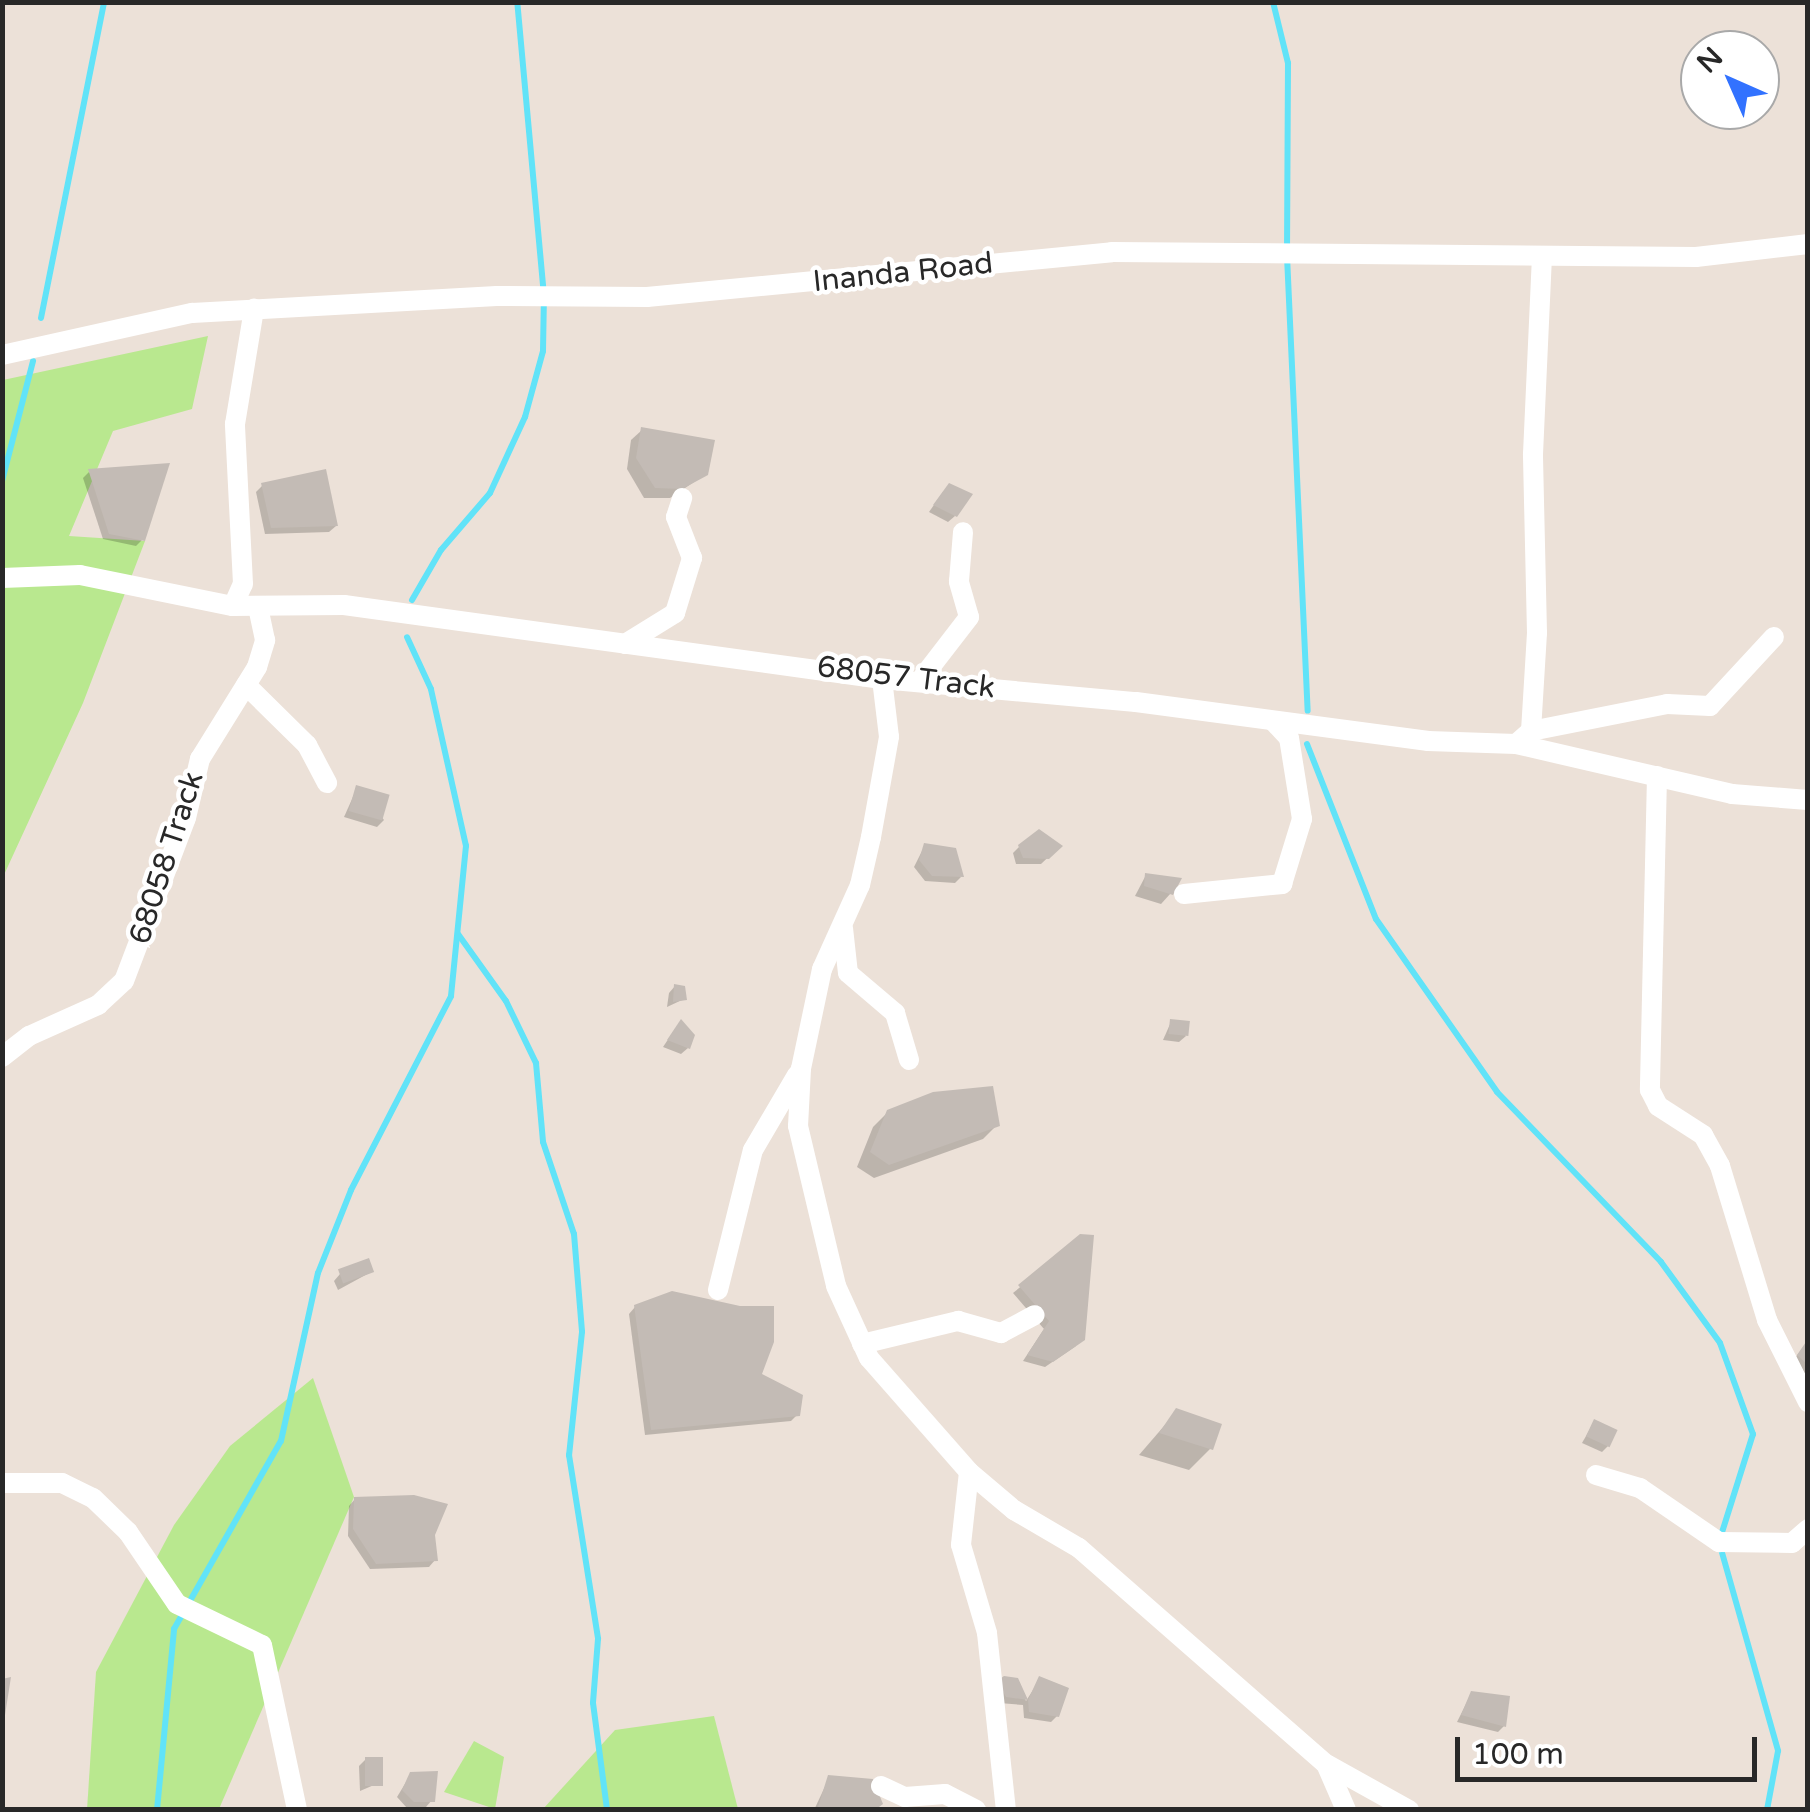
<!DOCTYPE html>
<html>
<head>
<meta charset="utf-8">
<style>
	body { margin:0 }
	#map { position:relative; width:1810px; height:1812px; overflow:hidden; background:#ece1d8; font-family:"Varela Round",sans-serif }
	div>[style] { position:absolute }
	[style*='--x'] { left:calc(var(--x)*1px); top:calc(var(--y)*1px); width:calc(var(--w)*1px); rotate:calc(var(--a)*1deg) }
	.green>* { inset:0; background:#b9e88f }
	.shadow>* { inset:0; background:#0003 }
	.stream>* { height:6px; margin:-3px; padding:0 3px; transform-origin:3px; border-radius:3px; background:#61e3f8 }
	.building>* { inset:0; background:#c3bbb5; transform-origin:0 0 }
	.minor>* { height:20px; margin:-10px; padding:0 10px; transform-origin:10px; border-radius:10px; background:#fff }
	span { translate:-50% -50%; white-space:nowrap; text-align:center; line-height:1.15; -webkit-text-stroke:9px #fff; paint-order:stroke }
	.street-label { font-size:30px; color:#282828 }
	.frame { position:absolute; inset:0; border:5px solid #282828; pointer-events:none }
	.north { position:absolute; left:1680px; top:30px; width:100px; height:100px; box-sizing:border-box; background:#fff; border:2px solid #a9a9a9; border-radius:50%; rotate:315deg; font-size:28px; font-weight:700; line-height:40px; text-align:center; color:#282828 }
	.north::after { content:''; display:block; margin:auto; width:35px; height:45px; background:#3272ff; clip-path:polygon(50% 0,100% 100%,50% 72%,0 100%) }
	.scale { position:absolute; left:1455px; top:1737px; width:302px; height:45px; box-sizing:border-box; border:5px solid #282828; border-top:0; padding-left:12px; font-size:30px; line-height:35px; white-space:nowrap; color:#282828; -webkit-text-stroke:8px #fff; paint-order:stroke }
</style>
</head>
<body>
<div id="map">
	<div class="green">
		<div style="clip-path:polygon(208px 336px,192px 409px,113px 431px,69px 536px,145px 541px,83px 703px,3px 877px,3px 380px)"></div>
		<div style="clip-path:polygon(313px 1378px,354px 1497px,219px 1809px,87px 1810px,96px 1672px,174px 1525px,230px 1446px)"></div>
		<div style="clip-path:polygon(714px 1716px,738px 1809px,543px 1809px,615px 1730px)"></div>
		<div style="clip-path:polygon(474px 1741px,504px 1757px,495px 1809px,444px 1792px)"></div>
	</div>
	<div class="shadow">
		<div style="clip-path:polygon(642px 430px,706px 474px,670px 498px,644px 498px,627px 469px,631px 440px)"></div>
		<div style="clip-path:polygon(89px 472px,143px 539px,136px 546px,103px 539px,83px 478px)"></div>
		<div style="clip-path:polygon(263px 485px,336px 526px,329px 532px,265px 534px,256px 492px)"></div>
		<div style="clip-path:polygon(943px 492px,955px 516px,948px 522px,929px 512px)"></div>
		<div style="clip-path:polygon(357px 788px,384px 820px,377px 827px,344px 817px)"></div>
		<div style="clip-path:polygon(925px 845px,961px 877px,955px 883px,925px 881px,914px 867px)"></div>
		<div style="clip-path:polygon(1019px 847px,1059px 847px,1041px 864px,1016px 864px,1013px 853px)"></div>
		<div style="clip-path:polygon(1146px 875px,1171px 893px,1161px 904px,1135px 896px)"></div>
		<div style="clip-path:polygon(675px 986px,684px 999px,667px 1007px,669px 993px)"></div>
		<div style="clip-path:polygon(1171px 1022px,1186px 1036px,1179px 1042px,1163px 1040px)"></div>
		<div style="clip-path:polygon(675px 1029px,688px 1048px,681px 1054px,663px 1047px)"></div>
		<div style="clip-path:polygon(888px 1112px,997px 1125px,983px 1139px,874px 1178px,857px 1167px,873px 1127px)"></div>
		<div style="clip-path:polygon(1081px 1237px,1076px 1346px,1045px 1367px,1023px 1361px,1044px 1329px,1013px 1293px)"></div>
		<div style="clip-path:polygon(371px 1272px,338px 1290px,334px 1281px,340px 1274px)"></div>
		<div style="clip-path:polygon(635px 1307px,759px 1376px,798px 1414px,791px 1421px,645px 1435px,629px 1314px)"></div>
		<div style="clip-path:polygon(1808px 1341px,1808px 1377px,1792px 1362px)"></div>
		<div style="clip-path:polygon(1177px 1411px,1211px 1448px,1189px 1470px,1139px 1455px)"></div>
		<div style="clip-path:polygon(1594px 1422px,1609px 1445px,1602px 1452px,1582px 1443px)"></div>
		<div style="clip-path:polygon(355px 1499px,433px 1535px,435px 1560px,429px 1567px,370px 1569px,348px 1536px,349px 1506px)"></div>
		<div style="clip-path:polygon(1040px 1679px,1057px 1716px,1051px 1722px,1024px 1718px,1023px 1705px,999px 1703px,992px 1689px,1017px 1681px,1026px 1701px)"></div>
		<div style="clip-path:polygon(1471px 1694px,1504px 1726px,1498px 1732px,1457px 1722px)"></div>
		<div style="clip-path:polygon(366px 1759px,381px 1782px,360px 1791px,359px 1766px)"></div>
		<div style="clip-path:polygon(411px 1774px,432px 1800px,426px 1807px,407px 1808px,397px 1797px)"></div>
		<div style="clip-path:polygon(829px 1778px,874px 1810px,814px 1810px)"></div>
	</div>
	<div class="stream">
		<div style="--x:1273;--y:2;--w:63;--a:76.2"></div>
		<div style="--x:1288;--y:63;--w:193;--a:90.3"></div>
		<div style="--x:1287;--y:256;--w:455;--a:87.4"></div>
		<div style="--x:41;--y:318;--w:322;--a:-78.7"></div>
		<div style="--x:2;--y:481;--w:124;--a:-75.5"></div>
		<div style="--x:412;--y:600;--w:58;--a:-59.9"></div>
		<div style="--x:441;--y:550;--w:75;--a:-49.3"></div>
		<div style="--x:490;--y:493;--w:84;--a:-65.3"></div>
		<div style="--x:525;--y:417;--w:68;--a:-74.7"></div>
		<div style="--x:543;--y:351;--w:55;--a:-89"></div>
		<div style="--x:544;--y:296;--w:295;--a:-95.2"></div>
		<div style="--x:1307;--y:744;--w:188;--a:68.5"></div>
		<div style="--x:1376;--y:919;--w:211;--a:55"></div>
		<div style="--x:1497;--y:1092;--w:236;--a:46"></div>
		<div style="--x:1661;--y:1262;--w:100;--a:53.9"></div>
		<div style="--x:1720;--y:1343;--w:97;--a:70.1"></div>
		<div style="--x:1753;--y:1434;--w:113;--a:107.5"></div>
		<div style="--x:1719;--y:1542;--w:217;--a:74.2"></div>
		<div style="--x:1778;--y:1751;--w:60;--a:100.6"></div>
		<div style="--x:458;--y:934;--w:82;--a:54.4"></div>
		<div style="--x:506;--y:1001;--w:69;--a:64.2"></div>
		<div style="--x:536;--y:1063;--w:79;--a:84.9"></div>
		<div style="--x:543;--y:1142;--w:97;--a:71.4"></div>
		<div style="--x:574;--y:1234;--w:98;--a:85.3"></div>
		<div style="--x:582;--y:1332;--w:124;--a:96"></div>
		<div style="--x:569;--y:1455;--w:186;--a:81"></div>
		<div style="--x:598;--y:1639;--w:64;--a:94.5"></div>
		<div style="--x:593;--y:1703;--w:108;--a:82.5"></div>
		<div style="--x:157;--y:1810;--w:182;--a:-84.6"></div>
		<div style="--x:174;--y:1629;--w:216;--a:-60.4"></div>
		<div style="--x:281;--y:1441;--w:172;--a:-77.6"></div>
		<div style="--x:318;--y:1273;--w:89;--a:-68.3"></div>
		<div style="--x:351;--y:1190;--w:218;--a:-62.7"></div>
		<div style="--x:451;--y:996;--w:151;--a:-84.3"></div>
		<div style="--x:466;--y:846;--w:161;--a:-102.6"></div>
		<div style="--x:431;--y:689;--w:57;--a:-114.8"></div>
	</div>
	<div class="building">
		<div style="clip-path:polygon(641px 427px,715px 440px,708px 475px,682px 489px,655px 488px,636px 458px)"></div>
		<div style="clip-path:polygon(170px 463px,145px 541px,109px 534px,88px 469px)"></div>
		<div style="clip-path:polygon(326px 469px,338px 526px,271px 528px,261px 483px)"></div>
		<div style="clip-path:polygon(949px 483px,973px 494px,957px 517px,933px 505px)"></div>
		<div style="left:356px;top:785px;width:35px;height:27px;rotate:16deg"></div>
		<div style="clip-path:polygon(1039px 829px,1063px 846px,1049px 859px,1023px 858px,1018px 845px)"></div>
		<div style="clip-path:polygon(924px 843px,956px 848px,964px 877px,932px 876px,919px 860px)"></div>
		<div style="clip-path:polygon(1145px 873px,1182px 878px,1173px 895px,1144px 886px)"></div>
		<div style="clip-path:polygon(674px 984px,685px 986px,687px 1000px,673px 1002px)"></div>
		<div style="clip-path:polygon(681px 1019px,695px 1035px,690px 1049px,667px 1040px)"></div>
		<div style="left:1170px;top:1019px;width:20px;height:15px;rotate:6deg"></div>
		<div style="clip-path:polygon(993px 1086px,1000px 1126px,889px 1165px,870px 1152px,887px 1110px,933px 1092px)"></div>
		<div style="clip-path:polygon(1080px 1234px,1094px 1235px,1085px 1340px,1053px 1362px,1027px 1355px,1049px 1321px,1018px 1285px)"></div>
		<div style="left:369px;top:1258px;width:15px;height:33px;rotate:70deg"></div>
		<div style="clip-path:polygon(672px 1291px,740px 1306px,774px 1306px,774px 1342px,762px 1374px,803px 1395px,800px 1416px,651px 1430px,634px 1305px)"></div>
		<div style="clip-path:polygon(1808px 1339px,1808px 1365px,1797px 1355px)"></div>
		<div style="clip-path:polygon(1176px 1408px,1222px 1424px,1213px 1450px,1159px 1433px)"></div>
		<div style="left:1594px;top:1419px;width:26px;height:19px;rotate:25deg"></div>
		<div style="clip-path:polygon(414px 1495px,448px 1504px,435px 1535px,438px 1561px,376px 1564px,353px 1529px,354px 1497px)"></div>
		<div style="clip-path:polygon(1004px 1676px,1018px 1678px,1028px 1700px,1039px 1676px,1069px 1688px,1059px 1717px,1029px 1712px,1028px 1700px,1006px 1697px,997px 1681px)"></div>
		<div style="clip-path:polygon(11px 1677px,5px 1715px,2px 1715px,2px 1679px)"></div>
		<div style="clip-path:polygon(1471px 1691px,1510px 1696px,1506px 1727px,1461px 1715px)"></div>
		<div style="left:365px;top:1757px;width:18px;height:29px"></div>
		<div style="clip-path:polygon(438px 1771px,435px 1802px,414px 1802px,402px 1790px,410px 1772px)"></div>
		<div style="clip-path:polygon(828px 1775px,873px 1779px,883px 1804px,875px 1810px,818px 1807px)"></div>
	</div>
	<div class="minor">
		<div style="--x:2;--y:355;--w:195;--a:-12.5"></div>
		<div style="--x:192;--y:313;--w:305;--a:-3.2"></div>
		<div style="--x:497;--y:296;--w:150;--a:0.4"></div>
		<div style="--x:647;--y:297;--w:467;--a:-5.5"></div>
		<div style="--x:1112;--y:252;--w:584;--a:0.49"></div>
		<div style="--x:1696;--y:257;--w:113;--a:-6.6"></div>
		<div style="--x:2;--y:578;--w:78;--a:-2.2"></div>
		<div style="--x:80;--y:575;--w:156;--a:11.5"></div>
		<div style="--x:233;--y:606;--w:111;--a:-0.5"></div>
		<div style="--x:344;--y:605;--w:543;--a:7.83"></div>
		<div style="--x:882;--y:679;--w:255;--a:5.2"></div>
		<div style="--x:1136;--y:702;--w:295;--a:7.6"></div>
		<div style="--x:1428;--y:741;--w:88;--a:2"></div>
		<div style="--x:1516;--y:744;--w:222;--a:13"></div>
		<div style="--x:1732;--y:794;--w:76;--a:4.5"></div>
		<div style="--x:233;--y:606;--w:24;--a:-66"></div>
		<div style="--x:243;--y:584;--w:160;--a:-92.9"></div>
		<div style="--x:235;--y:424;--w:117;--a:-80.6"></div>
		<div style="--x:625;--y:644;--w:59;--a:-31.8"></div>
		<div style="--x:675;--y:613;--w:58;--a:-72.8"></div>
		<div style="--x:692;--y:558;--w:44;--a:-111.3"></div>
		<div style="--x:676;--y:517;--w:20;--a:-72"></div>
		<div style="--x:882;--y:679;--w:58;--a:83.1"></div>
		<div style="--x:889;--y:737;--w:102;--a:100.2"></div>
		<div style="--x:871;--y:837;--w:49;--a:102.9"></div>
		<div style="--x:860;--y:885;--w:92;--a:114.3"></div>
		<div style="--x:822;--y:969;--w:102;--a:101.9"></div>
		<div style="--x:801;--y:1069;--w:57;--a:93"></div>
		<div style="--x:798;--y:1126;--w:164;--a:76.6"></div>
		<div style="--x:836;--y:1286;--w:79;--a:65.4"></div>
		<div style="--x:869;--y:1358;--w:152;--a:48.7"></div>
		<div style="--x:969;--y:1472;--w:59;--a:40.2"></div>
		<div style="--x:1014;--y:1510;--w:75;--a:30.3"></div>
		<div style="--x:1079;--y:1548;--w:328;--a:41.2"></div>
		<div style="--x:1326;--y:1764;--w:50;--a:66.5"></div>
		<div style="--x:919;--y:682;--w:82;--a:-52.4"></div>
		<div style="--x:969;--y:617;--w:37;--a:-106"></div>
		<div style="--x:959;--y:581;--w:49;--a:-85.3"></div>
		<div style="--x:246;--y:685;--w:86;--a:44.5"></div>
		<div style="--x:307;--y:745;--w:43;--a:62.2"></div>
		<div style="--x:1531;--y:731;--w:139;--a:-11.2"></div>
		<div style="--x:1667;--y:704;--w:43;--a:2.7"></div>
		<div style="--x:1710;--y:706;--w:94;--a:-47.2"></div>
		<div style="--x:1516;--y:744;--w:20;--a:-41"></div>
		<div style="--x:1531;--y:731;--w:98;--a:-86.5"></div>
		<div style="--x:1537;--y:633;--w:179;--a:-91.3"></div>
		<div style="--x:1533;--y:454;--w:196;--a:-87.4"></div>
		<div style="--x:1657;--y:776;--w:314;--a:91.3"></div>
		<div style="--x:1650;--y:1090;--w:18;--a:63"></div>
		<div style="--x:1658;--y:1106;--w:54;--a:32.8"></div>
		<div style="--x:1703;--y:1135;--w:35;--a:61"></div>
		<div style="--x:1720;--y:1166;--w:161;--a:73"></div>
		<div style="--x:1767;--y:1320;--w:92;--a:63.4"></div>
		<div style="--x:1184;--y:894;--w:99;--a:-5.8"></div>
		<div style="--x:1282;--y:884;--w:68;--a:-72.9"></div>
		<div style="--x:1302;--y:819;--w:82;--a:-99.1"></div>
		<div style="--x:1289;--y:738;--w:23;--a:-133"></div>
		<div style="--x:843;--y:928;--w:45;--a:83.7"></div>
		<div style="--x:848;--y:973;--w:62;--a:40.4"></div>
		<div style="--x:895;--y:1013;--w:49;--a:73.4"></div>
		<div style="--x:2;--y:1057;--w:34;--a:-38"></div>
		<div style="--x:29;--y:1036;--w:76;--a:-24.2"></div>
		<div style="--x:98;--y:1005;--w:35;--a:-43"></div>
		<div style="--x:124;--y:981;--w:174;--a:-69.2"></div>
		<div style="--x:186;--y:818;--w:61;--a:-76.7"></div>
		<div style="--x:200;--y:759;--w:108;--a:-58.2"></div>
		<div style="--x:257;--y:667;--w:28;--a:-73"></div>
		<div style="--x:265;--y:640;--w:34;--a:-102"></div>
		<div style="--x:718;--y:1290;--w:144;--a:-76"></div>
		<div style="--x:753;--y:1150;--w:87;--a:-59.6"></div>
		<div style="--x:862;--y:1344;--w:99;--a:-13.5"></div>
		<div style="--x:958;--y:1321;--w:45;--a:15.6"></div>
		<div style="--x:1001;--y:1333;--w:38;--a:-28"></div>
		<div style="--x:969;--y:1472;--w:73;--a:96.3"></div>
		<div style="--x:961;--y:1545;--w:92;--a:73.5"></div>
		<div style="--x:987;--y:1633;--w:178;--a:83.9"></div>
		<div style="--x:1596;--y:1475;--w:46;--a:16.5"></div>
		<div style="--x:1640;--y:1488;--w:96;--a:34.4"></div>
		<div style="--x:1719;--y:1542;--w:73;--a:0.8"></div>
		<div style="--x:1792;--y:1543;--w:21;--a:-41"></div>
		<div style="--x:2;--y:1483;--w:60;--a:0"></div>
		<div style="--x:62;--y:1483;--w:34;--a:26"></div>
		<div style="--x:93;--y:1498;--w:49;--a:44.2"></div>
		<div style="--x:128;--y:1532;--w:87;--a:55.8"></div>
		<div style="--x:177;--y:1604;--w:94;--a:25.8"></div>
		<div style="--x:262;--y:1645;--w:169;--a:78"></div>
		<div style="--x:1328;--y:1765;--w:93;--a:29.1"></div>
		<div style="--x:881;--y:1786;--w:26;--a:25"></div>
		<div style="--x:905;--y:1797;--w:40;--a:-4.3"></div>
		<div style="--x:945;--y:1794;--w:35;--a:27"></div>
	</div>
	<div class="street-label">
		<span style="left:903px;top:273px;rotate:-6deg">Inanda Road</span>
		<span style="left:906px;top:678px;rotate:7deg">68057 Track</span>
		<span style="left:167px;top:858px;rotate:-72deg">68058 Track</span>
	</div>
	<div class="frame"></div>
	<div class="north">N</div>
	<div class="scale">100 m</div>
</div>
</body>
</html>
